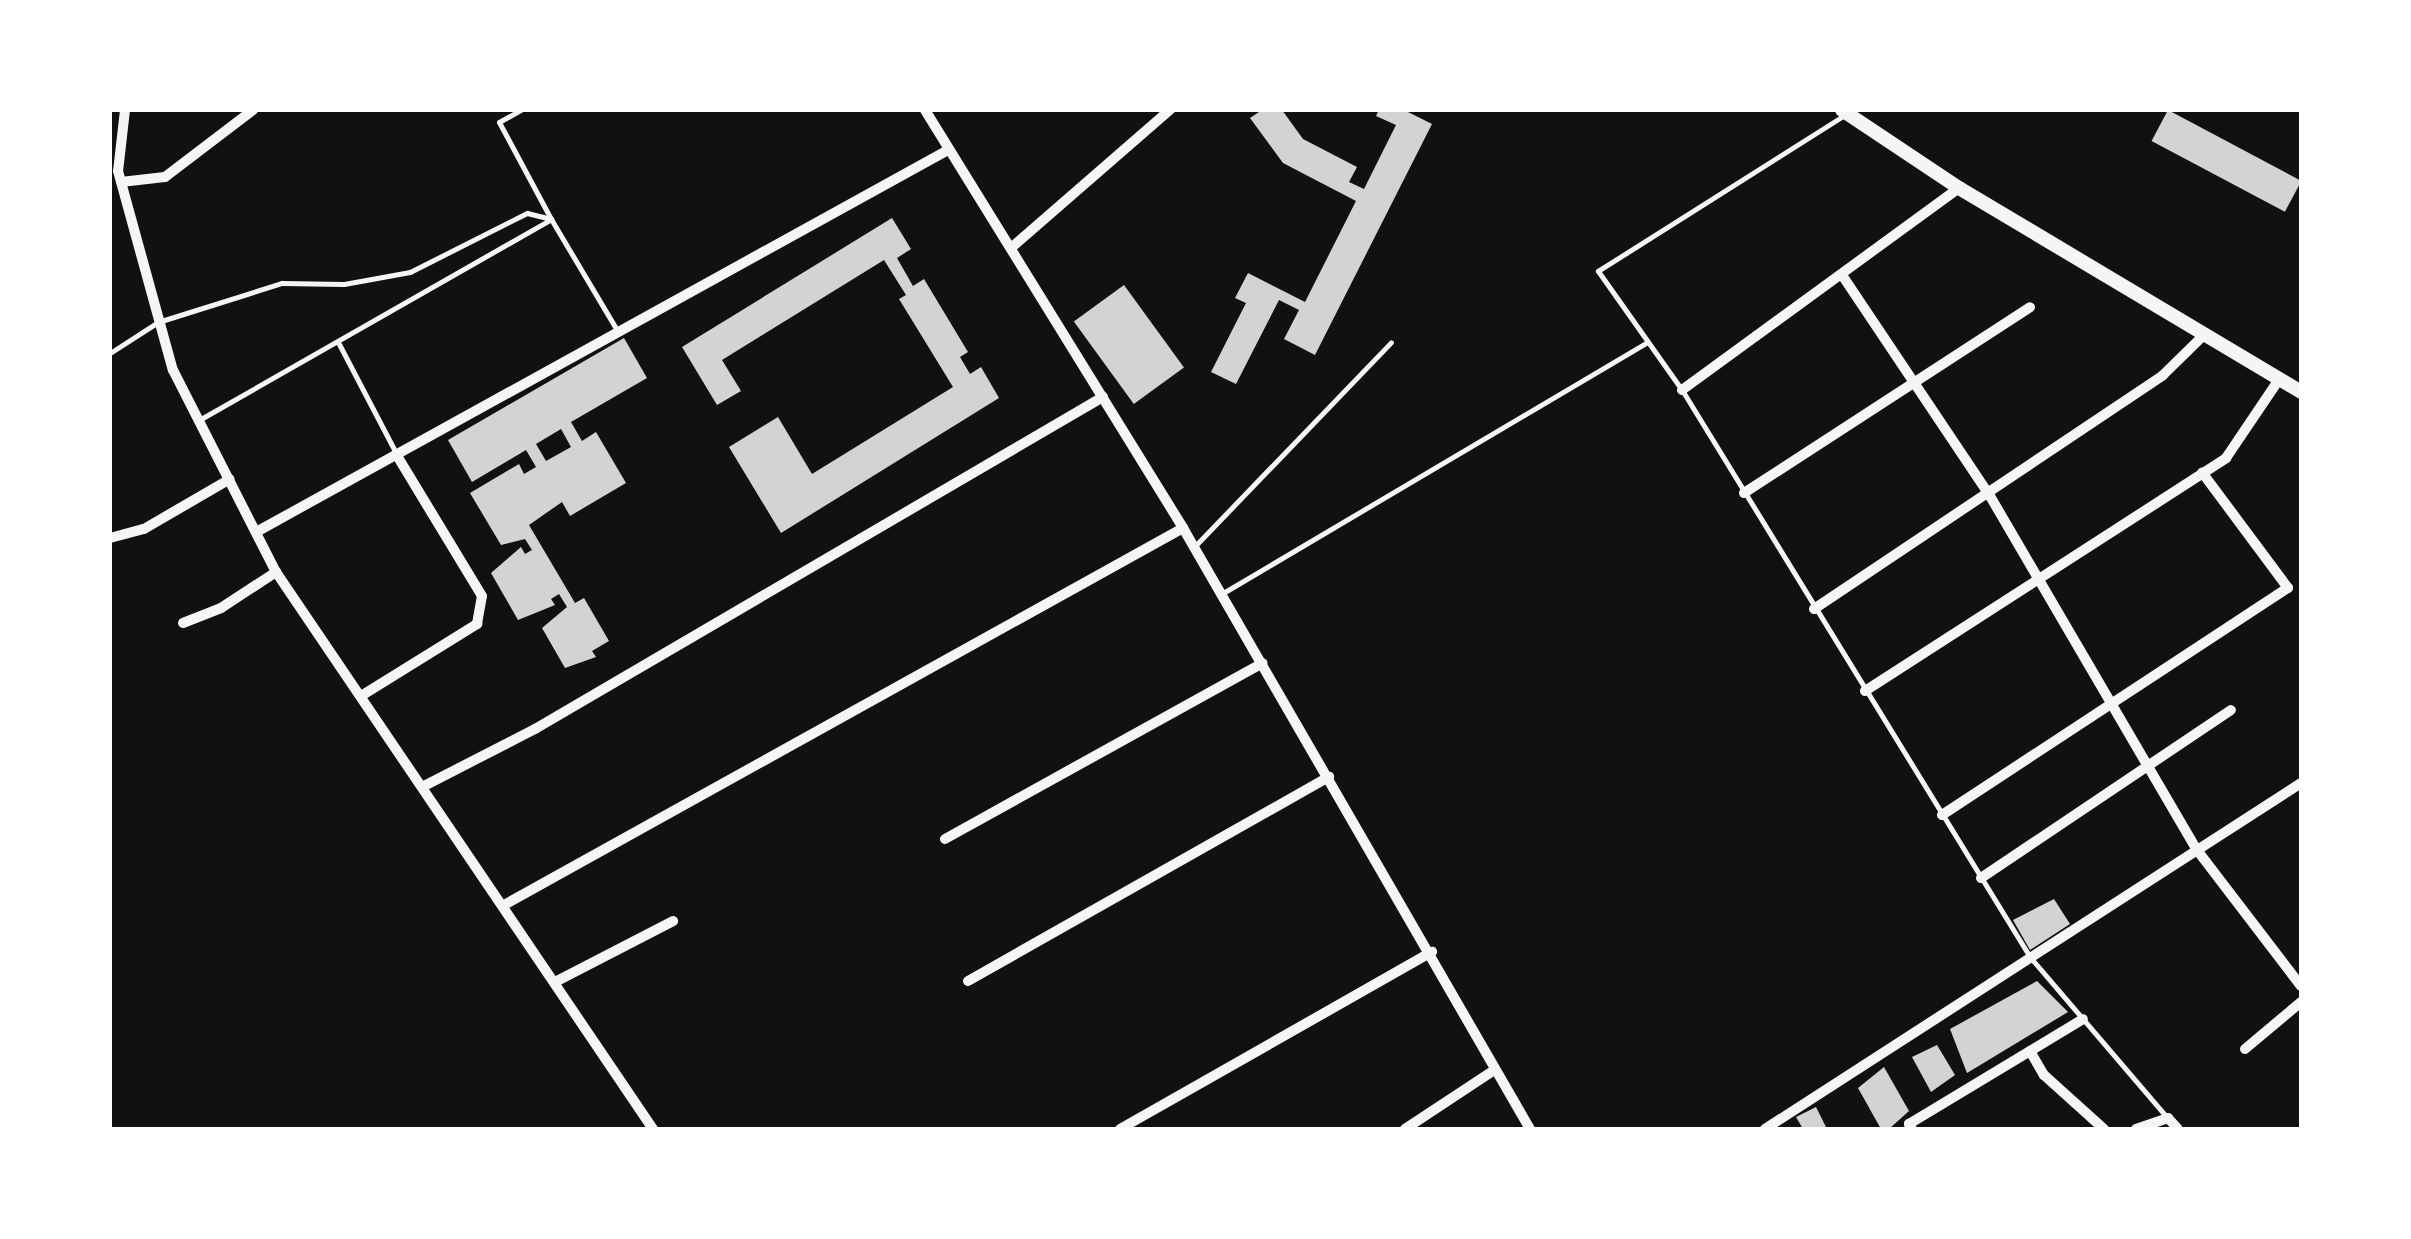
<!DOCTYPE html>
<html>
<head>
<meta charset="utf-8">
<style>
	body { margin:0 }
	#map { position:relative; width:2411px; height:1239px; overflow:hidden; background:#111; font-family:Georgia,serif }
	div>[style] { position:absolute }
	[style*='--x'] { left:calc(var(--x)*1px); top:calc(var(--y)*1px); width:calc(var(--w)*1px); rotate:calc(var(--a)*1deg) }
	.building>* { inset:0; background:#d3d3d3; transform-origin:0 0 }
	.service>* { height:5px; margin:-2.5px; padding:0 2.5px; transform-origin:2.5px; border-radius:2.5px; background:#f5f5f5 }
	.minor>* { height:10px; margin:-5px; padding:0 5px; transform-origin:5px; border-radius:5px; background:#f5f5f5 }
	.secondary>* { height:14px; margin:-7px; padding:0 7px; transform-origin:7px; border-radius:7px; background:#f5f5f5 }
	span { translate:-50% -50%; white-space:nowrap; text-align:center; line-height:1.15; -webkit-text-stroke:10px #fff; paint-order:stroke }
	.frame { position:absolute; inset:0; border:112px solid #fff; pointer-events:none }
</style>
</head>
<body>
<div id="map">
	<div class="building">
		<div style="clip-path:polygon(1262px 110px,1282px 110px,1303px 139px,1357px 167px,1349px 182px,1364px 189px,1396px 125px,1376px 116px,1379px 110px,1404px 110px,1432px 124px,1315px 355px,1284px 339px,1299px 310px,1279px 300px,1236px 384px,1211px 372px,1246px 303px,1235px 298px,1248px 273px,1305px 302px,1356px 201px,1283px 163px,1250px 118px)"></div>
		<div style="left:2168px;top:110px;width:151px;height:35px;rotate:28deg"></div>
		<div style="clip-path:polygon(892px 218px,911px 249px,897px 258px,913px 286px,924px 279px,968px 352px,960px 357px,970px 374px,981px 367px,999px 398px,781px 533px,729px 447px,778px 417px,812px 474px,953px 387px,899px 299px,906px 295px,884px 260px,722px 360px,741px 391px,717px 405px,682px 347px)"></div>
		<div style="left:1124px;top:285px;width:102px;height:62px;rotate:54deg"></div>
		<div style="clip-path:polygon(evenodd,624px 338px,647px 378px,571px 422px,582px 441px,596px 432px,626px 483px,570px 516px,562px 502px,529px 525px,575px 603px,584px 598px,609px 641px,592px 651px,596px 657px,565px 668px,542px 628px,567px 607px,559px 594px,551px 599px,555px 605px,518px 620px,491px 573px,521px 547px,525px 554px,532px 550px,525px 539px,501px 545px,470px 493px,519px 464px,524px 474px,536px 467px,526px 450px,472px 482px,448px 440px,624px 338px,561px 429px,571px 447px,546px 461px,536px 444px,561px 429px)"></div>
		<div style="clip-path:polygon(2054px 899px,2070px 924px,2030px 950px,2013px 920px)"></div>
		<div style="clip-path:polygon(2037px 981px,2068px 1012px,1967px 1073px,1950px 1029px)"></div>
		<div style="clip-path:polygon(1937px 1045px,1955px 1075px,1931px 1092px,1912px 1057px)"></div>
		<div style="clip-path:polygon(1884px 1067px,1909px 1111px,1889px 1129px,1881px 1129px,1858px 1088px)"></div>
		<div style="clip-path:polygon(1816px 1107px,1827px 1129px,1803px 1129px,1796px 1117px)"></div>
	</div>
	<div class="service">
		<div style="--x:1843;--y:116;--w:290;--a:147.7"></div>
		<div style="--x:1598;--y:271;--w:146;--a:54.8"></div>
		<div style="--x:1682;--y:390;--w:665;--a:58.46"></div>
		<div style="--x:2030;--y:957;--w:209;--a:49.5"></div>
		<div style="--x:339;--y:344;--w:123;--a:62.4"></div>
		<div style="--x:110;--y:353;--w:57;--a:-32.9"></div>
		<div style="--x:158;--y:322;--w:130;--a:-17.5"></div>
		<div style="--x:282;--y:283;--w:62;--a:0.9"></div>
		<div style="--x:344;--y:284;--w:67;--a:-10.3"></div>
		<div style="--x:410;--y:272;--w:131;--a:-26.8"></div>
		<div style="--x:527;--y:213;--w:25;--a:14"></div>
		<div style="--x:551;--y:219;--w:131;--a:59.3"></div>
		<div style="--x:199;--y:420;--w:405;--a:-29.7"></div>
		<div style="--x:551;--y:219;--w:110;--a:-118.2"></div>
		<div style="--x:499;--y:122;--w:25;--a:-29"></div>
		<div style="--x:1194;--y:547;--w:284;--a:-46.1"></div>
		<div style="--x:1223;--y:593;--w:493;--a:-30.6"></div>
	</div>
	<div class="minor">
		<div style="--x:125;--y:110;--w:61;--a:96.5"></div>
		<div style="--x:118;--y:171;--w:206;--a:74.6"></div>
		<div style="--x:173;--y:370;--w:227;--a:63"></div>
		<div style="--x:276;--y:572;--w:673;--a:55.91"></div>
		<div style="--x:925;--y:110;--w:491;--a:58.3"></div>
		<div style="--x:1183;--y:528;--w:694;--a:60"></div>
		<div style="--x:121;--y:182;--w:44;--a:-6.5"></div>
		<div style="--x:165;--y:177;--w:111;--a:-37.3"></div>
		<div style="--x:1011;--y:248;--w:211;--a:-41"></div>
		<div style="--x:1842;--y:275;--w:266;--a:56.2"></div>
		<div style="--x:1990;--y:496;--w:410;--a:59.7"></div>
		<div style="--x:2197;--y:850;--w:171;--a:52.6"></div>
		<div style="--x:1682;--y:390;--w:343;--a:-36.1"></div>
		<div style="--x:1744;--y:493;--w:341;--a:-33"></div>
		<div style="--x:258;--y:531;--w:786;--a:-28.91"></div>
		<div style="--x:110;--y:538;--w:35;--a:-15"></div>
		<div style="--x:144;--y:529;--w:99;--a:-30.2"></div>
		<div style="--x:1814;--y:609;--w:420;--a:-33.8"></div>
		<div style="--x:2163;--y:375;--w:59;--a:-44.3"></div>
		<div style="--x:183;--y:623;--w:41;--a:-21.5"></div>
		<div style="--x:221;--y:608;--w:66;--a:-33.2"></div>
		<div style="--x:1865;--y:691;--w:430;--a:-32.8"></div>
		<div style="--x:2226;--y:458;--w:97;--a:-56"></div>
		<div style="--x:361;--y:696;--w:137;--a:-31.8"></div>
		<div style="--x:477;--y:624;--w:28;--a:-80"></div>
		<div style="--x:482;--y:596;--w:166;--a:-121.2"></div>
		<div style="--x:424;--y:786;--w:125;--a:-27.2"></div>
		<div style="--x:535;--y:729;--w:658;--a:-30.31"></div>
		<div style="--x:1942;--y:815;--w:414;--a:-33.3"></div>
		<div style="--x:2288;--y:588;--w:144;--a:-126.6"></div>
		<div style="--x:945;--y:839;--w:363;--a:-29"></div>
		<div style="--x:1981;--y:878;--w:301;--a:-33.9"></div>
		<div style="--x:504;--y:905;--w:777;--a:-29.04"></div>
		<div style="--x:968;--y:981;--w:415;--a:-29.5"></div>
		<div style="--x:555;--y:982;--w:133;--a:-27.3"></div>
		<div style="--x:2245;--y:1049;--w:73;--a:-40"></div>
		<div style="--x:2030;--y:1051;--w:28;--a:60"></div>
		<div style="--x:2044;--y:1075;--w:81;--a:42"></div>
		<div style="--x:1120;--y:1129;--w:359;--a:-29.6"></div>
		<div style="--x:1405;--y:1129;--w:105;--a:-33.4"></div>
		<div style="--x:1765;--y:1129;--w:638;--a:-32.84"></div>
		<div style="--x:1912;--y:1129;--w:6;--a:-121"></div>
		<div style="--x:1909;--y:1124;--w:203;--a:-31.1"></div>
		<div style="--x:2136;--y:1129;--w:34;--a:-19"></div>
		<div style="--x:2168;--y:1118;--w:15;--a:48"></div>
	</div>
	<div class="secondary">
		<div style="--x:1842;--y:110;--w:141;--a:33.7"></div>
		<div style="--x:1959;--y:188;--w:398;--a:30.8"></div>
	</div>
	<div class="frame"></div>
</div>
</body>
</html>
